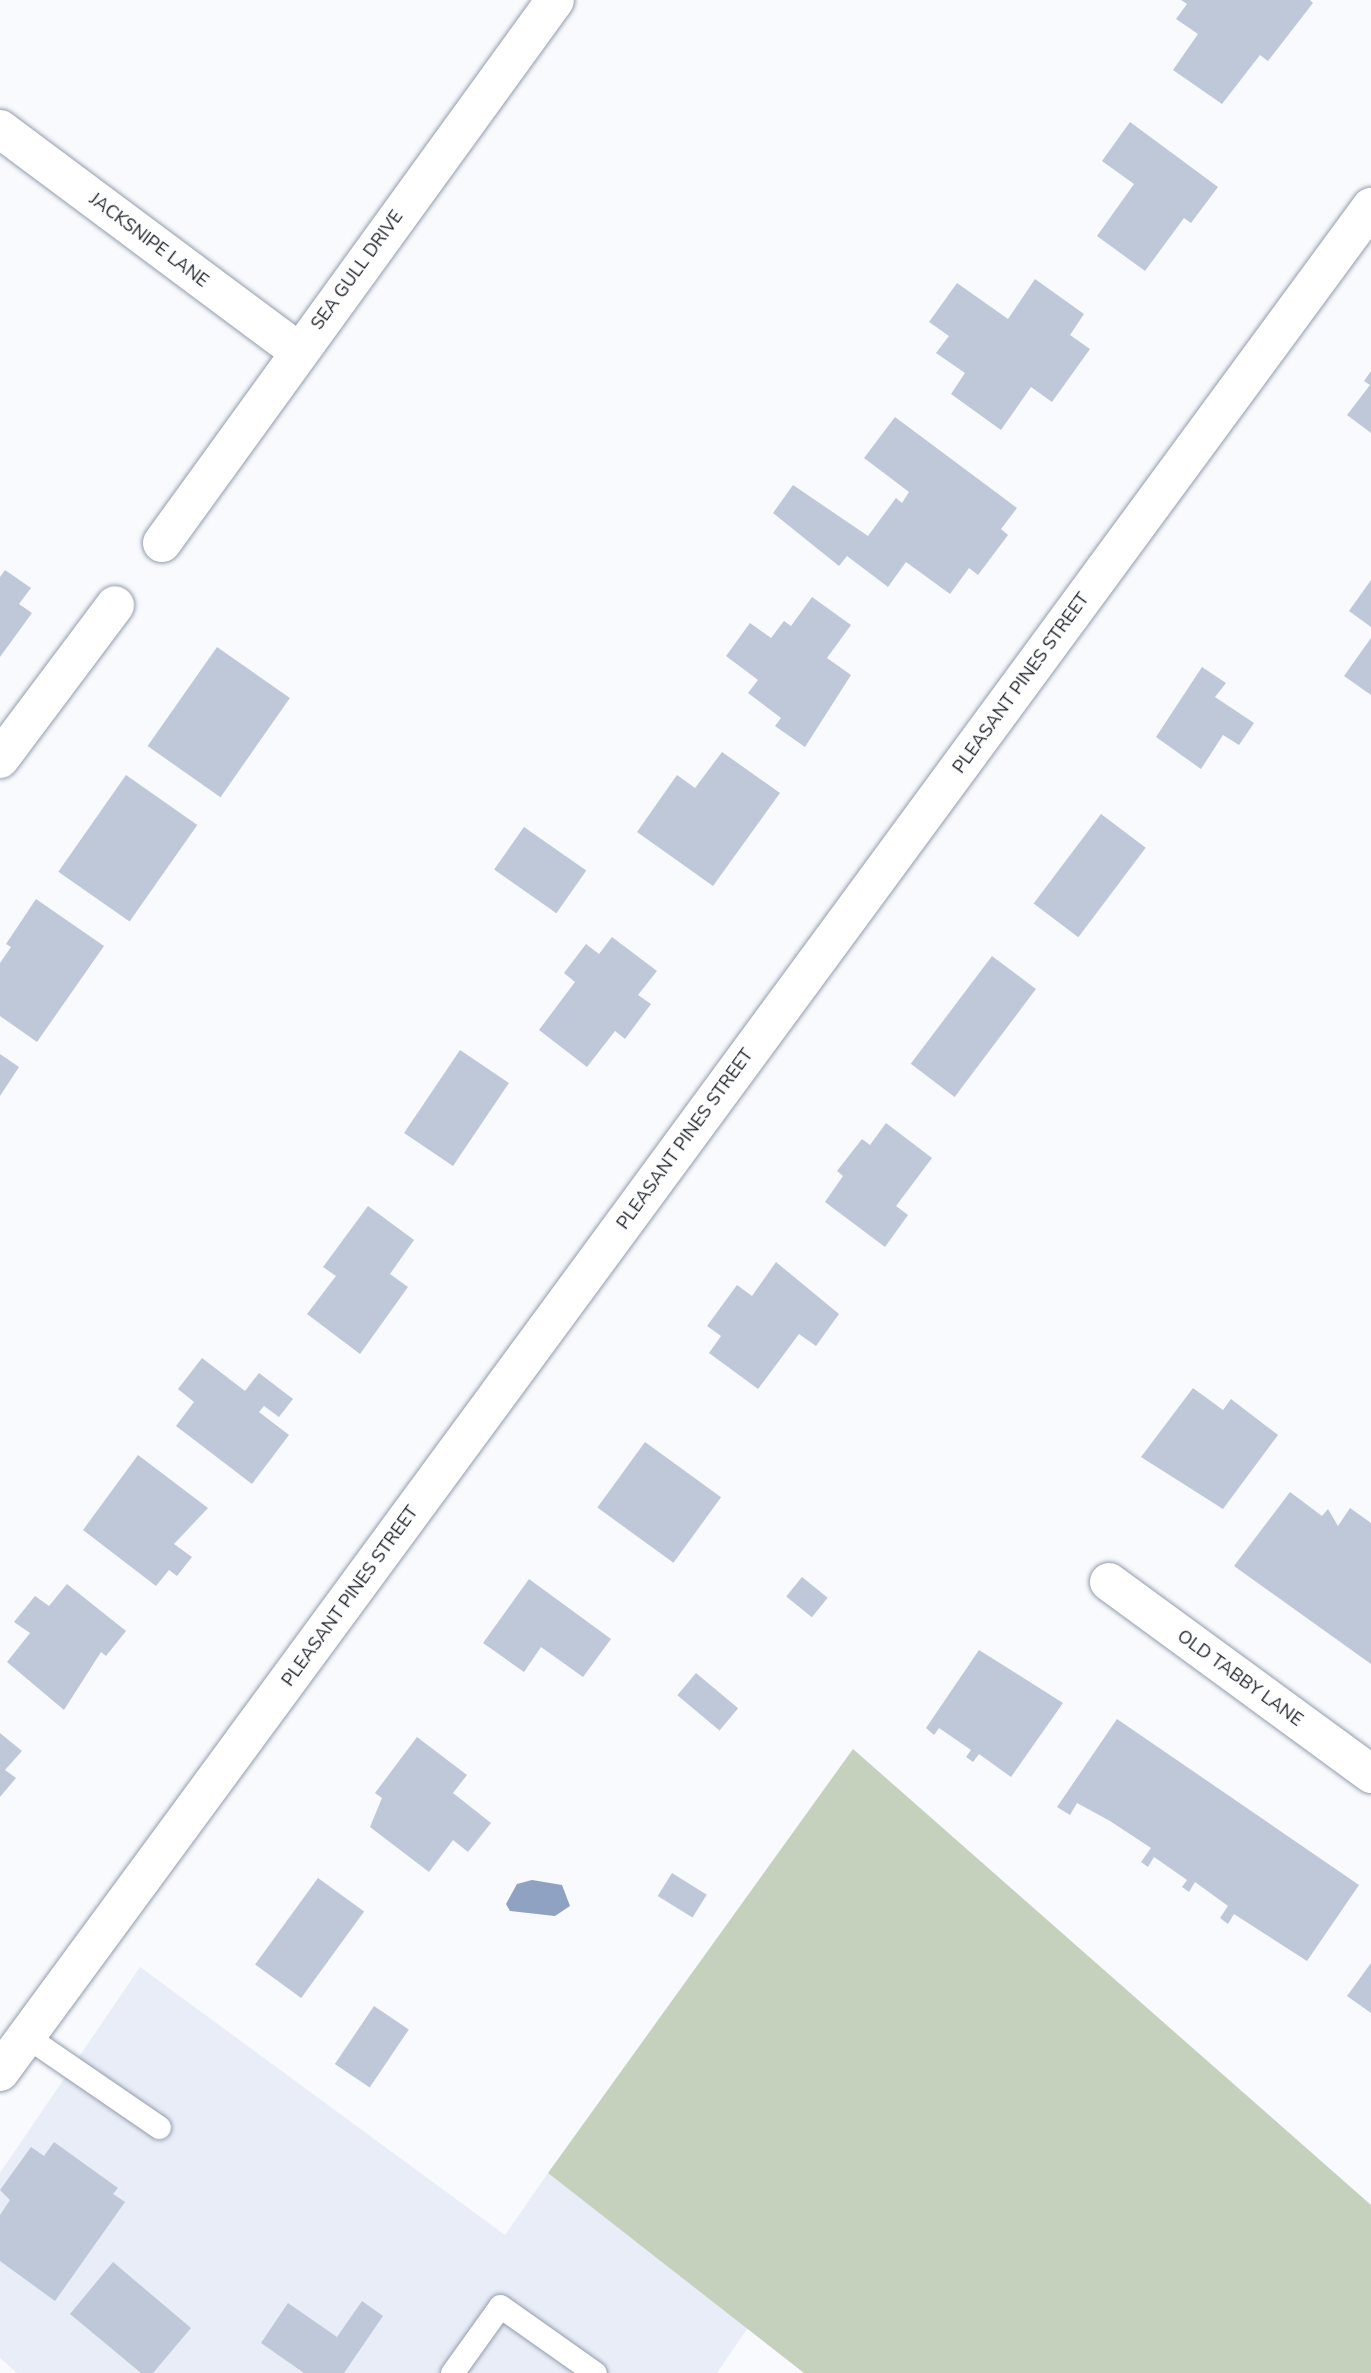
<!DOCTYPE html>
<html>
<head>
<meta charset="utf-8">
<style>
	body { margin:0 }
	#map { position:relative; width:1371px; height:2373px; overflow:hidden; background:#f8fafd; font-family:"Nunito Sans",sans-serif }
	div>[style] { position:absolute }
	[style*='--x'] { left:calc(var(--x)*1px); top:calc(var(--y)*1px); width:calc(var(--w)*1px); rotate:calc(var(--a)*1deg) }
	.built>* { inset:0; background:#e8edf7 }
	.green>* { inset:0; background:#c5d1bc }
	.water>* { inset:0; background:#8fa2c2 }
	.building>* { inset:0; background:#bec8d9; transform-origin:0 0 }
	.roads { filter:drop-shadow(0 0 2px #939cad) drop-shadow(0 0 2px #939cad) }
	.lane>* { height:23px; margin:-11.5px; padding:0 11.5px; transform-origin:11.5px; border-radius:11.5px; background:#fff }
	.street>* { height:38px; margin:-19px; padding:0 19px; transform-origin:19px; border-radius:19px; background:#fff }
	span { translate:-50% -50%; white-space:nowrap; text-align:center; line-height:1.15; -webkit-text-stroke:5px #fff; paint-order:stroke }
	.street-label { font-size:18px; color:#1f2229 }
</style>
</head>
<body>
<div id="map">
	<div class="built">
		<div style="clip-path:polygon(140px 1967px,505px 2235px,548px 2173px,749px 2326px,717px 2373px,17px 2373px,0 2358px,0 2173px)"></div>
	</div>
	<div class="green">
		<div style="clip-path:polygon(853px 1749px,1371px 2205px,1371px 2373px,804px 2373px,548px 2173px)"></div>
	</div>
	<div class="water">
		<div style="clip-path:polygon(532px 1880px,562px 1885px,570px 1906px,555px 1916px,510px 1911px,506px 1904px,517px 1884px)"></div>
	</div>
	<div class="building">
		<div style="clip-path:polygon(1181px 0,1310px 0,1313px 3px,1268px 61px,1260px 55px,1222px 104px,1173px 70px,1198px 34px,1176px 19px,1187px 4px)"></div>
		<div style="clip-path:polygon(1130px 122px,1218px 187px,1191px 223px,1184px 218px,1145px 271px,1097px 236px,1134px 184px,1102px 161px)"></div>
		<div style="clip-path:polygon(1035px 279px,1084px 314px,1070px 335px,1090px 349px,1052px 402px,1031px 387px,1001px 430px,951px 394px,965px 373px,936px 353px,949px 336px,929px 322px,957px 283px,1008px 319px)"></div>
		<div style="clip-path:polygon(1371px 371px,1371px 433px,1347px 415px,1370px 385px,1364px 381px)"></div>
		<div style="clip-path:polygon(895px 417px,1017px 508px,1001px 529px,1008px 535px,978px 575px,969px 568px,950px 594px,906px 562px,888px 587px,847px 556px,839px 566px,773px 513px,793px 485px,868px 536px,896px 498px,902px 503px,909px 492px,864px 458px)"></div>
		<div style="clip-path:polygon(5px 570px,31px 588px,19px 604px,32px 613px,0 657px,0 577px)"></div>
		<div style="clip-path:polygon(1371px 580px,1371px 627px,1349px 611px)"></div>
		<div style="clip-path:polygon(812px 597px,851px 625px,827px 658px,851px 675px,805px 747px,775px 726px,781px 718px,748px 693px,758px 680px,726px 656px,750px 623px,771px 638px,784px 621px,791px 626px)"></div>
		<div style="clip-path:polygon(1371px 638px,1371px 695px,1344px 676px)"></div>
		<div style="left:217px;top:647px;width:89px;height:121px;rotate:35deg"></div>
		<div style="clip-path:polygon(1202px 667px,1226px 683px,1215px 697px,1254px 723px,1239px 745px,1223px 735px,1201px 769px,1156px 737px)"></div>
		<div style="clip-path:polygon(722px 752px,780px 793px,713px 886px,637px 832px,677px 775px,695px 788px)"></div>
		<div style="left:126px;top:775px;width:87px;height:118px;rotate:35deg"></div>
		<div style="left:1101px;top:814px;width:56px;height:112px;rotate:37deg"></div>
		<div style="left:524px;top:827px;width:76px;height:52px;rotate:35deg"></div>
		<div style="clip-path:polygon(36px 899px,104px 946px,37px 1042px,0 1016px,0 963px,11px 947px,6px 944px)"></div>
		<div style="clip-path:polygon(612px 937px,657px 971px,638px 995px,651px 1004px,625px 1039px,615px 1031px,587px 1067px,539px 1030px,575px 982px,564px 973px,586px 944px,599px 954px)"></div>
		<div style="left:992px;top:956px;width:55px;height:135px;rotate:37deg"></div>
		<div style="left:460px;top:1050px;width:59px;height:100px;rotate:34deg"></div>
		<div style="clip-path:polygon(0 1054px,19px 1067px,0 1096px)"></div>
		<div style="clip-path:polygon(886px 1123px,932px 1158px,896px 1206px,908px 1215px,885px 1247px,825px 1202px,843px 1176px,837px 1171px,862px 1139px,870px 1145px)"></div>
		<div style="clip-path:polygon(368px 1206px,414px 1240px,390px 1274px,408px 1287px,360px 1354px,307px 1314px,336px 1276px,323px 1267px)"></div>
		<div style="clip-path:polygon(776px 1262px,839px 1314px,816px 1346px,799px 1334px,758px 1389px,709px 1353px,721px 1336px,707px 1326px,737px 1285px,752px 1296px)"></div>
		<div style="clip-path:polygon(202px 1358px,245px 1391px,259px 1373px,293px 1399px,279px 1417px,264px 1406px,259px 1412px,289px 1435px,252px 1484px,176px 1426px,194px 1402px,178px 1389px)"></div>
		<div style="clip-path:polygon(1193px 1388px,1223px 1410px,1231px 1399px,1278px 1435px,1223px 1509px,1141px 1457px)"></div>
		<div style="left:645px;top:1442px;width:94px;height:81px;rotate:36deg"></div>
		<div style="clip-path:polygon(138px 1455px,208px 1508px,174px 1544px,192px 1557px,177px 1576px,169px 1570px,156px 1586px,83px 1530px)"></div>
		<div style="clip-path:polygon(1290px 1492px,1322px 1516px,1328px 1509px,1338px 1526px,1350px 1508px,1371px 1523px,1371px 1664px,1234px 1566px)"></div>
		<div style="left:802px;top:1577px;width:33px;height:25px;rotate:39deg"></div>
		<div style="clip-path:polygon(529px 1579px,611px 1639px,583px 1677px,541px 1647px,524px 1672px,483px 1643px)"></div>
		<div style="clip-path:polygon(67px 1584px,126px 1631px,106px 1656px,101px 1652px,64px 1710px,7px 1662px,30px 1633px,14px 1622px,35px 1596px,49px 1606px)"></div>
		<div style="clip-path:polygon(979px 1650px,1063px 1703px,1011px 1777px,979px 1754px,973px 1762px,966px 1757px,971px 1750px,939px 1728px,934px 1735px,926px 1728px)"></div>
		<div style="left:696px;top:1673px;width:55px;height:29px;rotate:40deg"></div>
		<div style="clip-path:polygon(1117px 1719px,1359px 1885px,1307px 1961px,1234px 1914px,1228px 1924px,1220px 1918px,1228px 1906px,1195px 1882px,1189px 1892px,1182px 1887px,1187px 1880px,1154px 1857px,1148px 1867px,1141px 1862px,1151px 1848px,1110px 1821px,1077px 1803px,1070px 1815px,1057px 1807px)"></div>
		<div style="clip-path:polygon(0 1733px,22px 1751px,5px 1770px,16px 1778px,0 1797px)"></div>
		<div style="clip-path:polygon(417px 1737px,467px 1775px,453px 1793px,491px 1823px,468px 1852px,453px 1840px,429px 1872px,370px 1827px,382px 1798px,375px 1793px)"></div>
		<div style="left:672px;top:1873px;width:41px;height:27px;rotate:32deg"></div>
		<div style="left:318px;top:1878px;width:57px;height:107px;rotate:36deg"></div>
		<div style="clip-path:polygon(1371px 1963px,1371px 2013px,1347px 1996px)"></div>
		<div style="left:374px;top:2006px;width:42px;height:70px;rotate:34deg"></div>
		<div style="clip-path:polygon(54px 2142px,118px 2188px,113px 2194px,125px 2202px,55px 2301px,0 2261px,0 2215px,10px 2200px,0 2190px,31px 2147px,44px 2156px)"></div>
		<div style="clip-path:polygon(113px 2262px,191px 2328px,153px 2373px,141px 2373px,70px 2314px)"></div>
		<div style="clip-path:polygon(362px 2301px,383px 2316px,344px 2373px,304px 2373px,261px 2343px,288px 2303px,337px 2337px)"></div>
	</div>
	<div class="roads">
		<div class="lane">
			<div style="--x:26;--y:2036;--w:161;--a:34.4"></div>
			<div style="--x:452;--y:2373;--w:82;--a:-54.4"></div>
			<div style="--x:500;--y:2306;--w:116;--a:35.2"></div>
		</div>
		<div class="street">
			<div style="--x:0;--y:129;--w:372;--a:36.7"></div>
			<div style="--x:162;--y:543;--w:670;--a:-54.1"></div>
			<div style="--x:0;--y:759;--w:192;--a:-53.2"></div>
			<div style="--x:1109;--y:1582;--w:325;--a:36.2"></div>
			<div style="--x:0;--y:2072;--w:2315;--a:-53.68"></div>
		</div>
	</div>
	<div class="street-label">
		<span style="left:149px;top:240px;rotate:37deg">JACKSNIPE LANE</span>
		<span style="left:357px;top:270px;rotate:-54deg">SEA GULL DRIVE</span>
		<span style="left:1021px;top:683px;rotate:-54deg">PLEASANT PINES STREET</span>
		<span style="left:685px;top:1139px;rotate:-54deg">PLEASANT PINES STREET</span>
		<span style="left:350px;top:1596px;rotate:-54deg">PLEASANT PINES STREET</span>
		<span style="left:1240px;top:1678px;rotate:36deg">OLD TABBY LANE</span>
	</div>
</div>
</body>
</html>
